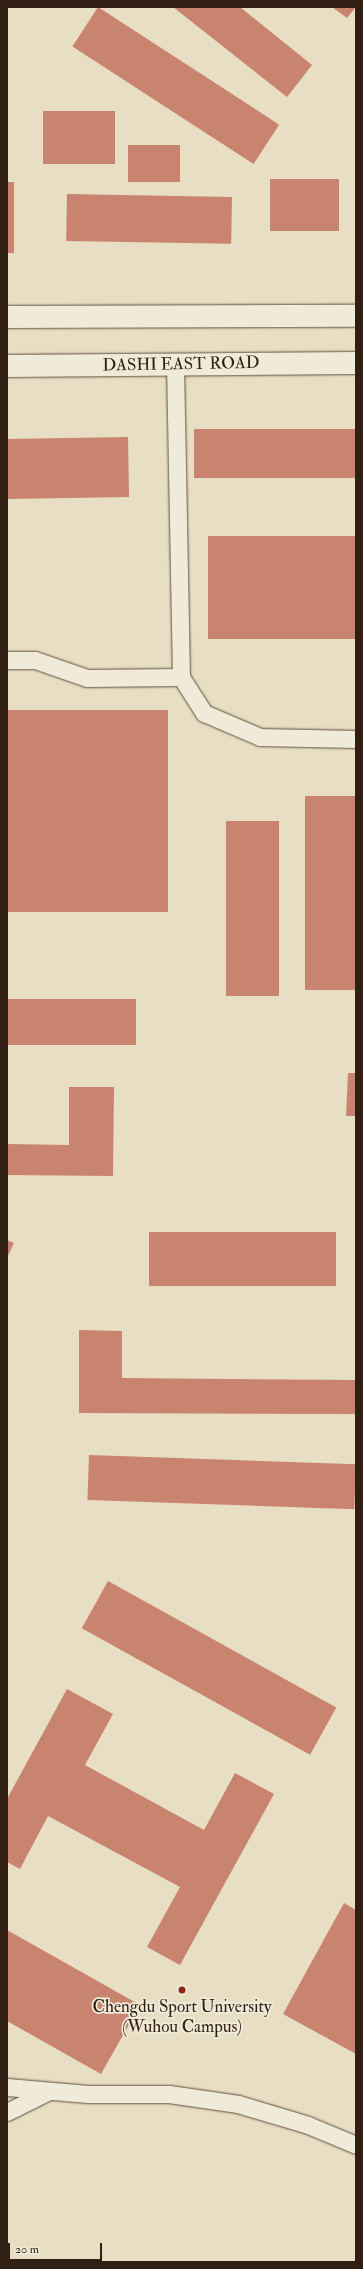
<!DOCTYPE html>
<html>
<head>
<meta charset="utf-8">
<style>
	body { margin:0 }
	#map { position:relative; width:363px; height:2269px; overflow:hidden; background:#e8dec3; font-family:"IM FELL Double Pica",serif }
	div>[style] { position:absolute }
	[style*='--x'] { left:calc(var(--x)*1px); top:calc(var(--y)*1px); width:calc(var(--w)*1px); rotate:calc(var(--a)*1deg) }
	.building>* { inset:0; background:#c9846f; transform-origin:0 0 }
	.roads { filter:drop-shadow(0 0 1px #604f3f) drop-shadow(0 0 1px #604f3f) }
	.service>* { height:17px; margin:-8.5px; padding:0 8.5px; transform-origin:8.5px; border-radius:8.5px; background:#f0ead8 }
	.secondary>* { height:22px; margin:-11px; padding:0 11px; transform-origin:11px; border-radius:11px; background:#f0ead8 }
	.dots>* { width:11px; height:11px; translate:-50% -50%; box-sizing:border-box; border:2px solid #f0ead8; border-radius:50% }
	span { translate:-50% -50%; white-space:nowrap; text-align:center; line-height:1.15; -webkit-text-stroke:3.5px #f0ead8; paint-order:stroke }
	.street-label { font-size:17px; color:#321f13 }
	.poi-label { font-size:17px; color:#321f13 }
	.frame { position:absolute; inset:0; border:8px solid #321f13; pointer-events:none }
	.scale { position:absolute; left:8px; top:2243px; width:94px; height:18px; box-sizing:border-box; border:2px solid #321f13; border-top:0; padding-left:5px; font-size:12px; line-height:14px; white-space:nowrap; color:#321f13; -webkit-text-stroke:3px #f0ead8; paint-order:stroke }
</style>
</head>
<body>
<div id="map">
	<div class="building">
		<div style="left:98px;top:7px;width:216px;height:47px;rotate:33deg"></div>
		<div style="clip-path:polygon(173px 7px,240px 7px,312px 65px,287px 97px)"></div>
		<div style="clip-path:polygon(332px 7px,356px 7px,347px 18px)"></div>
		<div style="left:43px;top:111px;width:72px;height:53px"></div>
		<div style="left:180px;top:145px;width:37px;height:52px;rotate:90deg"></div>
		<div style="left:270px;top:179px;width:69px;height:52px"></div>
		<div style="left:7px;top:182px;width:7px;height:71px"></div>
		<div style="left:67px;top:194px;width:165px;height:47px;rotate:1deg"></div>
		<div style="left:194px;top:429px;width:162px;height:49px"></div>
		<div style="left:128px;top:437px;width:60px;height:121px;rotate:89deg"></div>
		<div style="left:208px;top:536px;width:148px;height:103px"></div>
		<div style="left:168px;top:710px;width:202px;height:161px;rotate:90deg"></div>
		<div style="left:305px;top:796px;width:51px;height:194px"></div>
		<div style="left:279px;top:821px;width:175px;height:53px;rotate:90deg"></div>
		<div style="left:136px;top:999px;width:46px;height:129px;rotate:90deg"></div>
		<div style="clip-path:polygon(348px 1073px,356px 1073px,356px 1116px,346px 1116px)"></div>
		<div style="clip-path:polygon(69px 1087px,114px 1087px,113px 1176px,7px 1175px,7px 1144px,69px 1145px)"></div>
		<div style="left:149px;top:1232px;width:187px;height:54px"></div>
		<div style="clip-path:polygon(7px 1240px,14px 1243px,7px 1258px)"></div>
		<div style="clip-path:polygon(79px 1330px,122px 1331px,122px 1378px,356px 1380px,356px 1414px,79px 1413px)"></div>
		<div style="left:89px;top:1455px;width:267px;height:45px;rotate:2deg"></div>
		<div style="left:108px;top:1581px;width:261px;height:54px;rotate:29deg"></div>
		<div style="clip-path:polygon(67px 1689px,113px 1714px,85px 1765px,204px 1830px,235px 1773px,274px 1794px,180px 1965px,147px 1947px,180px 1887px,48px 1816px,20px 1869px,7px 1862px,7px 1799px)"></div>
		<div style="clip-path:polygon(344px 1903px,356px 1910px,356px 2054px,283px 2014px)"></div>
		<div style="clip-path:polygon(7px 1930px,140px 2005px,101px 2074px,7px 2021px)"></div>
	</div>
	<div class="roads">
		<div class="service">
			<div style="--x:7;--y:660;--w:28;--a:0"></div>
			<div style="--x:35;--y:660;--w:55;--a:19.1"></div>
			<div style="--x:87;--y:678;--w:94;--a:-0.6"></div>
			<div style="--x:181;--y:677;--w:313;--a:-91.1"></div>
			<div style="--x:181;--y:677;--w:43;--a:57.4"></div>
			<div style="--x:204;--y:713;--w:61;--a:23.2"></div>
			<div style="--x:260;--y:737;--w:96;--a:1.2"></div>
			<div style="--x:7;--y:2087;--w:81;--a:4.9"></div>
			<div style="--x:88;--y:2094;--w:81;--a:0"></div>
			<div style="--x:169;--y:2094;--w:70;--a:8.2"></div>
			<div style="--x:238;--y:2104;--w:73;--a:16.7"></div>
			<div style="--x:308;--y:2125;--w:52;--a:22.6"></div>
			<div style="--x:7;--y:2112;--w:45;--a:-26.6"></div>
		</div>
		<div class="secondary">
			<div style="--x:7;--y:317;--w:349;--a:-0.2"></div>
			<div style="--x:7;--y:366;--w:349;--a:-0.5"></div>
		</div>
	</div>
	<div class="dots">
		<div style="left:182px;top:1990px;background:#8f2418"></div>
	</div>
	<div class="street-label">
		<span style="left:181px;top:364px;rotate:-1deg">DASHI EAST ROAD</span>
	</div>
	<div class="poi-label">
		<span style="left:182px;top:2017px">Chengdu Sport University<br>(Wuhou Campus)</span>
	</div>
	<div class="frame"></div>
	<div class="scale">20 m</div>
</div>
</body>
</html>
